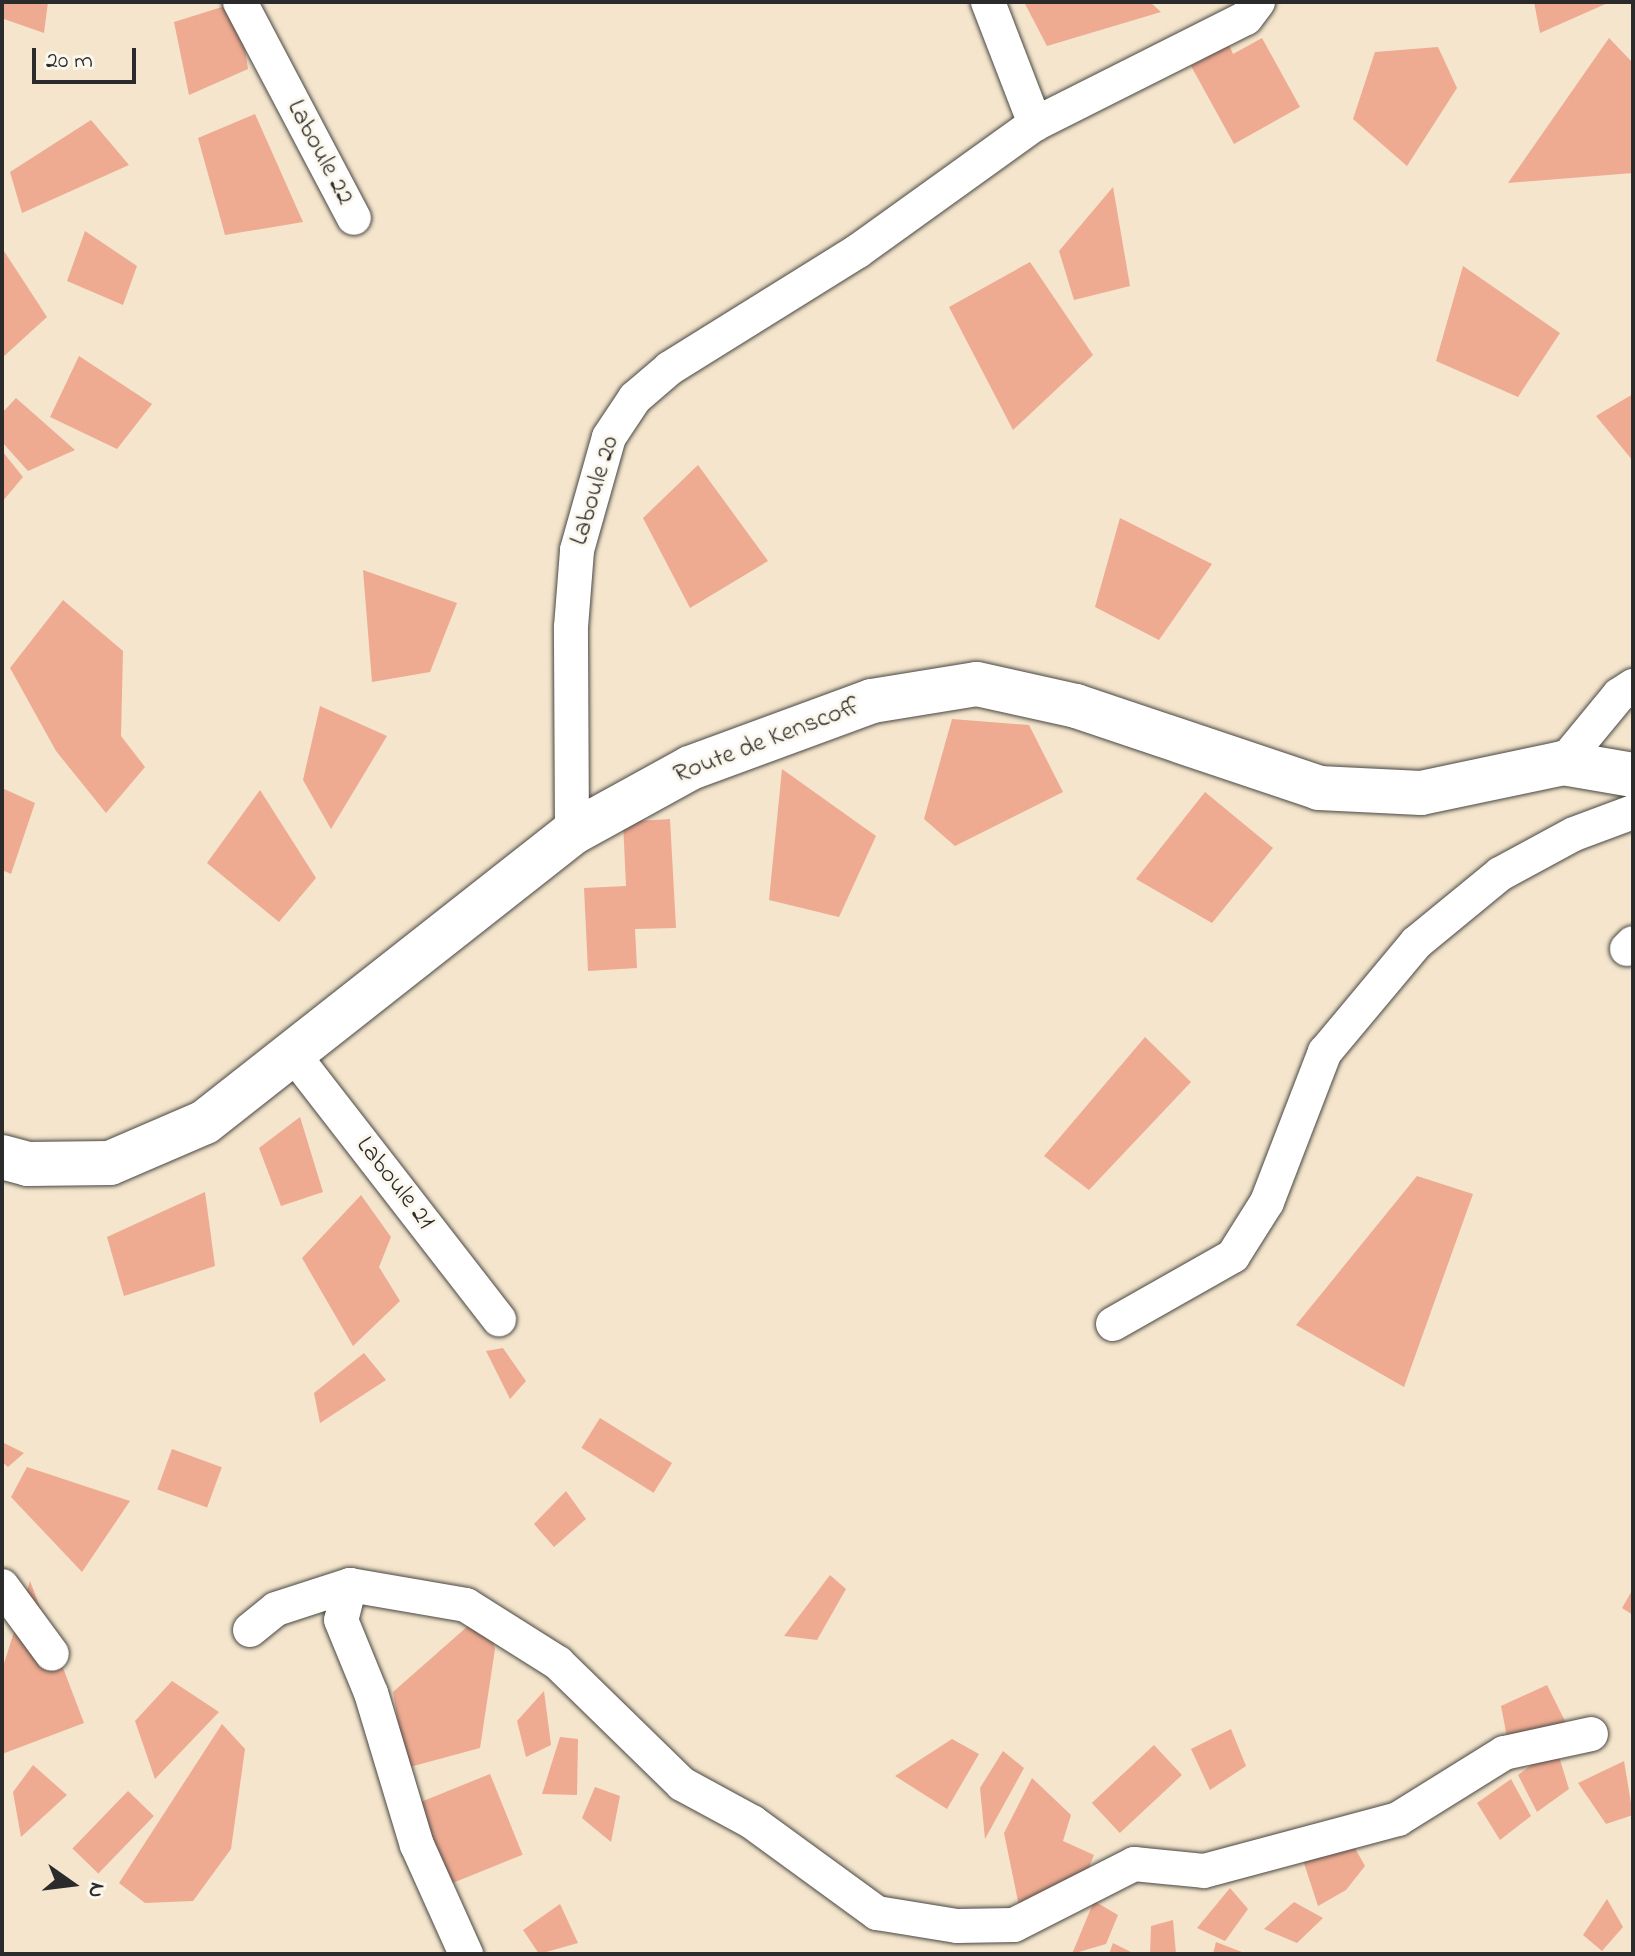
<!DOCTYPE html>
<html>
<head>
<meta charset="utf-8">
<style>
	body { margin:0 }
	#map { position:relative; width:1635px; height:1956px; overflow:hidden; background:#f4e5cc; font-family:"Indie Flower",sans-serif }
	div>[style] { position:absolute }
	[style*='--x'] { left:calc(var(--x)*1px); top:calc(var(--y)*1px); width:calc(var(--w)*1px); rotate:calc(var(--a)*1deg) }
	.building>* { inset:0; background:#eeab92; transform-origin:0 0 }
	.roads { filter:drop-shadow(0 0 2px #494743) drop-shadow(0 0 2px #494743) }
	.street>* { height:34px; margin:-17px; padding:0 17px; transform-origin:17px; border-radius:17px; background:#fff }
	.secondary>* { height:44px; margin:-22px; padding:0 22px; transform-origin:22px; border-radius:22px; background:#fff }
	span { translate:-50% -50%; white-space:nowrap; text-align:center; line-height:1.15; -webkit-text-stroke:6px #fbf7ec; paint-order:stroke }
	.street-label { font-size:26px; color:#2b2b2b }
	.frame { position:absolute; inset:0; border:4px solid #2b2b2b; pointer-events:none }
	.north { position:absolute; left:32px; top:1844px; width:80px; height:80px; -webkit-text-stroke:6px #fbf7ec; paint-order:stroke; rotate:104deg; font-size:22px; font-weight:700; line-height:32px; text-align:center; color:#2b2b2b }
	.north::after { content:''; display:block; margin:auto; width:28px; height:36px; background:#2b2b2b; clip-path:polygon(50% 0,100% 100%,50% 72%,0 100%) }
	.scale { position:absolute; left:32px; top:48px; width:104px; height:36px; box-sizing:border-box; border:4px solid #2b2b2b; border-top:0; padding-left:10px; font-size:24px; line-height:28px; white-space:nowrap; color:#2b2b2b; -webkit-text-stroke:6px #fbf7ec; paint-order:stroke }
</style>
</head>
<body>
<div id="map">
	<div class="building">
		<div style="clip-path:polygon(2px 2px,48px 2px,44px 33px,4px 19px)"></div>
		<div style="clip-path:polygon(238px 2px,248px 69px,189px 95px,174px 22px)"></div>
		<div style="clip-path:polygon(1024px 2px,1150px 2px,1161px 12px,1047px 46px)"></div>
		<div style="clip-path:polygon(1534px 2px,1610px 2px,1540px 33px)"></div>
		<div style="clip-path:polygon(1262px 38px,1300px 107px,1234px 144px,1191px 66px,1229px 45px,1233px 54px)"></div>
		<div style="clip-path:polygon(1609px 38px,1633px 63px,1633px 173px,1508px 183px)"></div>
		<div style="clip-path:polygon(1438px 47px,1457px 88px,1407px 166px,1353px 119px,1375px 52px)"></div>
		<div style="clip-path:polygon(255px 114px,303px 222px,225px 235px,198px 138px)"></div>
		<div style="clip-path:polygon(91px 120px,129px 165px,22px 213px,10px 172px)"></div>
		<div style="clip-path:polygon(1113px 187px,1130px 286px,1074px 300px,1059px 251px)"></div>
		<div style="clip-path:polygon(85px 231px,137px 266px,123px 305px,67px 281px)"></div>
		<div style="clip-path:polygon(2px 248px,47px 317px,2px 358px)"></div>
		<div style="clip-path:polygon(1030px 262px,1093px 355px,1013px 430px,949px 307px)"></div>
		<div style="clip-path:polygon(1463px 266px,1560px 333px,1518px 397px,1436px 361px)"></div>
		<div style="clip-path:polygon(79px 356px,152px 404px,117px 449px,50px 417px)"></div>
		<div style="clip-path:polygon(1633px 394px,1633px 461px,1596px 416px)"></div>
		<div style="clip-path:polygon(16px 398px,75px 450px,28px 471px,2px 442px,2px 413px)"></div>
		<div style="clip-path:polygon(2px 451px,23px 477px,2px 502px)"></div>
		<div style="clip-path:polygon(698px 465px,768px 561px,690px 608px,643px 518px)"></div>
		<div style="clip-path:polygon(1120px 518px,1212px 564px,1159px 640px,1095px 607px)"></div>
		<div style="clip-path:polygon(363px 570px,457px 603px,430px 672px,372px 682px)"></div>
		<div style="clip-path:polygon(63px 600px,123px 651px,121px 736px,145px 767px,106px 813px,56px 751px,10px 668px)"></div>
		<div style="clip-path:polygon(320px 706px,387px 736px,331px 829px,303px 780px)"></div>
		<div style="clip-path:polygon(952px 719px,1029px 725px,1063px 792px,955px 846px,924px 819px)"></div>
		<div style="clip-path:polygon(782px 769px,876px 836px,839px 917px,769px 900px)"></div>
		<div style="clip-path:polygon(2px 788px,35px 803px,11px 874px,2px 870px)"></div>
		<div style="clip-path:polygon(260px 790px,316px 878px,279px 922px,207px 863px)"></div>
		<div style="clip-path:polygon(1205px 792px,1273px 848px,1212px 923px,1136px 879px)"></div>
		<div style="clip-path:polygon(670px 819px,676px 928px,635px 929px,637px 968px,588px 971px,584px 888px,626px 886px,623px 822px)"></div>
		<div style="clip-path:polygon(1145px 1037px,1191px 1082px,1089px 1190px,1044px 1156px)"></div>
		<div style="clip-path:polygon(300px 1117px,323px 1192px,281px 1206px,259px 1148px)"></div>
		<div style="clip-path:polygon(1417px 1176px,1473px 1194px,1404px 1387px,1296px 1325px)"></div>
		<div style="clip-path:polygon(205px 1192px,215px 1266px,124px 1296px,107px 1237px)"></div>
		<div style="clip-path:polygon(361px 1195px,391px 1237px,379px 1267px,400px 1301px,353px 1346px,302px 1258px)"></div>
		<div style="clip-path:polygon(503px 1348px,526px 1381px,510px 1399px,486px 1351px)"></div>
		<div style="clip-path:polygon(364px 1353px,386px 1380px,320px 1423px,314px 1393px)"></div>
		<div style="left:600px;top:1418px;width:85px;height:35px;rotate:32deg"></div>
		<div style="clip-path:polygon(2px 1442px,24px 1453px,8px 1467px,2px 1462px)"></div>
		<div style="left:172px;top:1449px;width:53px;height:43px;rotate:20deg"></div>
		<div style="clip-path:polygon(27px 1467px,130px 1501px,82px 1572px,11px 1497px)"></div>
		<div style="clip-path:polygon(566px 1491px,586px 1519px,554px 1547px,534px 1524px)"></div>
		<div style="clip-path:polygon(830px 1575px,846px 1589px,817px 1640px,784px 1636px)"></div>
		<div style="clip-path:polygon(30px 1581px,84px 1723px,2px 1754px,2px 1670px)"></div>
		<div style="clip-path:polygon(1633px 1589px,1633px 1615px,1622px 1608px)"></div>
		<div style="clip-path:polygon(486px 1610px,495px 1649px,480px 1748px,406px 1768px,393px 1692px)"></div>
		<div style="clip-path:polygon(172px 1681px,219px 1712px,155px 1779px,135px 1721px)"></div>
		<div style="clip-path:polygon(1547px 1685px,1567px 1725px,1507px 1737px,1501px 1706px)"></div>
		<div style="clip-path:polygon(544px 1691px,551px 1745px,526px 1757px,517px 1721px)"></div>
		<div style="clip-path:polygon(222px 1724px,245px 1749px,231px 1849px,193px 1901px,145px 1903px,119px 1883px)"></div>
		<div style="clip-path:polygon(1231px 1729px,1246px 1766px,1210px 1790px,1191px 1749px)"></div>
		<div style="clip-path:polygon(560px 1737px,578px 1739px,577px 1795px,542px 1794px)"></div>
		<div style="clip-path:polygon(952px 1739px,979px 1754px,947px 1809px,895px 1776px)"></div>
		<div style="left:1154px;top:1745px;width:41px;height:85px;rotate:47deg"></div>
		<div style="clip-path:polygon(1556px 1747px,1569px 1789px,1537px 1812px,1518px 1775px)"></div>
		<div style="clip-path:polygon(1003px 1751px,1024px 1768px,985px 1839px,980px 1788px)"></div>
		<div style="clip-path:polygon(1624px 1761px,1633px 1815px,1606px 1824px,1578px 1783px)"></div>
		<div style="clip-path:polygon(33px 1765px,67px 1795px,21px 1837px,13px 1792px)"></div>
		<div style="left:490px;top:1774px;width:87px;height:80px;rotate:68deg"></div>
		<div style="clip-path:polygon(1032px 1778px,1071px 1815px,1063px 1841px,1094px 1855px,1085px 1877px,1020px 1911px,1004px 1833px)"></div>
		<div style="clip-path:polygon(1511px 1779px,1531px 1816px,1500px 1840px,1477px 1803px)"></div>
		<div style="clip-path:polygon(595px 1787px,620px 1796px,611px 1842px,582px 1818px)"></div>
		<div style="left:128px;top:1791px;width:36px;height:80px;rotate:44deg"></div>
		<div style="clip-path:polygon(1347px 1834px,1365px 1866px,1346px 1890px,1318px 1906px,1300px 1851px)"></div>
		<div style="clip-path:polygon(1230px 1888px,1248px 1909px,1225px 1941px,1197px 1928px)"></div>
		<div style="clip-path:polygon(1607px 1899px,1623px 1927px,1602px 1951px,1583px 1935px)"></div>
		<div style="clip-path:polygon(1094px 1901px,1118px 1915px,1106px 1944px,1072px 1954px)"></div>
		<div style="clip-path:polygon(1294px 1902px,1323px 1918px,1297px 1943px,1264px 1929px)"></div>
		<div style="clip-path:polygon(560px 1904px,578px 1943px,539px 1954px,523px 1930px)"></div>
		<div style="clip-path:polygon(1173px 1920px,1176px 1954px,1150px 1954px,1151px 1926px)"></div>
		<div style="clip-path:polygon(1216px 1942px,1247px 1954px,1213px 1954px)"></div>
		<div style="clip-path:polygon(1113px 1943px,1135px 1954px,1109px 1954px)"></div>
	</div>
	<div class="roads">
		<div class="street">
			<div style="--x:240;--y:2;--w:244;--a:62.2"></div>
			<div style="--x:988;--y:2;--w:131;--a:68.9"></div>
			<div style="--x:1563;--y:763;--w:88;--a:-50.5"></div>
			<div style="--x:1619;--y:695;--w:17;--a:-33"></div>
			<div style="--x:572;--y:833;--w:206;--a:-90.3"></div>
			<div style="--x:571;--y:627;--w:77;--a:-85.5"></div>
			<div style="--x:577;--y:550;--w:117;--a:-74.2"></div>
			<div style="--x:609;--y:437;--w:47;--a:-56.3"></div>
			<div style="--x:635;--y:398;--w:46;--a:-40.6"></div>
			<div style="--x:670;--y:368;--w:221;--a:-31.9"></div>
			<div style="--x:858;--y:251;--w:218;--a:-35.7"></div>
			<div style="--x:1035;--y:124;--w:236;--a:-26.7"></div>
			<div style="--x:1246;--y:18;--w:20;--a:-53"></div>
			<div style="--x:1627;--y:949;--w:8;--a:-45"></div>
			<div style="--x:290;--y:1050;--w:341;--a:52.2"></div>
			<div style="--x:1113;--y:1324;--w:138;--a:-29.5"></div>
			<div style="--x:1233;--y:1256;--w:64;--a:-57.8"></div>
			<div style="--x:1267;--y:1202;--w:161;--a:-68.9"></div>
			<div style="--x:1325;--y:1052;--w:142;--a:-50.1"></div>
			<div style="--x:1416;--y:943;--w:109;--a:-39.4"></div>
			<div style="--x:1500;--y:874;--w:84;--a:-28.4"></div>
			<div style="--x:1574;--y:834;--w:63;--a:-20.4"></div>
			<div style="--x:350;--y:1585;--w:36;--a:104"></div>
			<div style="--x:341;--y:1620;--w:79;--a:67.7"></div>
			<div style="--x:371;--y:1693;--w:159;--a:73.2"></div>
			<div style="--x:417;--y:1845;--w:120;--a:65.8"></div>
			<div style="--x:2;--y:1586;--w:84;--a:53.7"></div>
			<div style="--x:250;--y:1630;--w:33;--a:-39"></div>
			<div style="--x:276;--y:1609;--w:78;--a:-18"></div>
			<div style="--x:350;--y:1585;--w:118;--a:9.8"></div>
			<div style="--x:466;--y:1605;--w:109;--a:32.2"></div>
			<div style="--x:558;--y:1663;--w:173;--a:44.3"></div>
			<div style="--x:682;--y:1784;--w:80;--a:28.5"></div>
			<div style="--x:752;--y:1822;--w:155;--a:36.1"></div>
			<div style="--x:877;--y:1913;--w:81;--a:9.2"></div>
			<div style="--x:957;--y:1926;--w:57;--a:-1"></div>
			<div style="--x:1014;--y:1925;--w:135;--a:-26.9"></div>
			<div style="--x:1134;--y:1864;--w:70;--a:5.7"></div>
			<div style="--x:1204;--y:1871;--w:201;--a:-15"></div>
			<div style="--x:1398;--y:1819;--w:125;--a:-31.9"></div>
			<div style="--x:1504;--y:1753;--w:89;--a:-12.3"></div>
		</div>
		<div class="secondary">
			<div style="--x:2;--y:1157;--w:27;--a:15"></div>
			<div style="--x:28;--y:1164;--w:82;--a:-0.7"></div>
			<div style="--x:110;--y:1163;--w:103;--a:-23.3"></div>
			<div style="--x:205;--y:1122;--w:467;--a:-38.2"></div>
			<div style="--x:572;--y:833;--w:135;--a:-28.8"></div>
			<div style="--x:690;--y:768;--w:194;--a:-20.2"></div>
			<div style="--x:872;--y:701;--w:106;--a:-9.2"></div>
			<div style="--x:977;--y:684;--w:101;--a:12.5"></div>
			<div style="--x:1076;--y:706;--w:256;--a:18.6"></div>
			<div style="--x:1319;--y:788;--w:102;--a:2.8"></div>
			<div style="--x:1421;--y:793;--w:145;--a:-11.9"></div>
			<div style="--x:1563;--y:763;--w:71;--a:9.7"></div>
		</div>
	</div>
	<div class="street-label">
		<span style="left:319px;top:153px;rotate:62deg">Laboule 22</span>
		<span style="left:596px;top:491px;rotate:-73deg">Laboule 20</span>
		<span style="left:767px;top:742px;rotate:-21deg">Route de Kenscoff</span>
		<span style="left:394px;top:1184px;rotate:52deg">Laboule 21</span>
	</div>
	<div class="frame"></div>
	<div class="north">N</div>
	<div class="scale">20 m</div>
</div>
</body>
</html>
